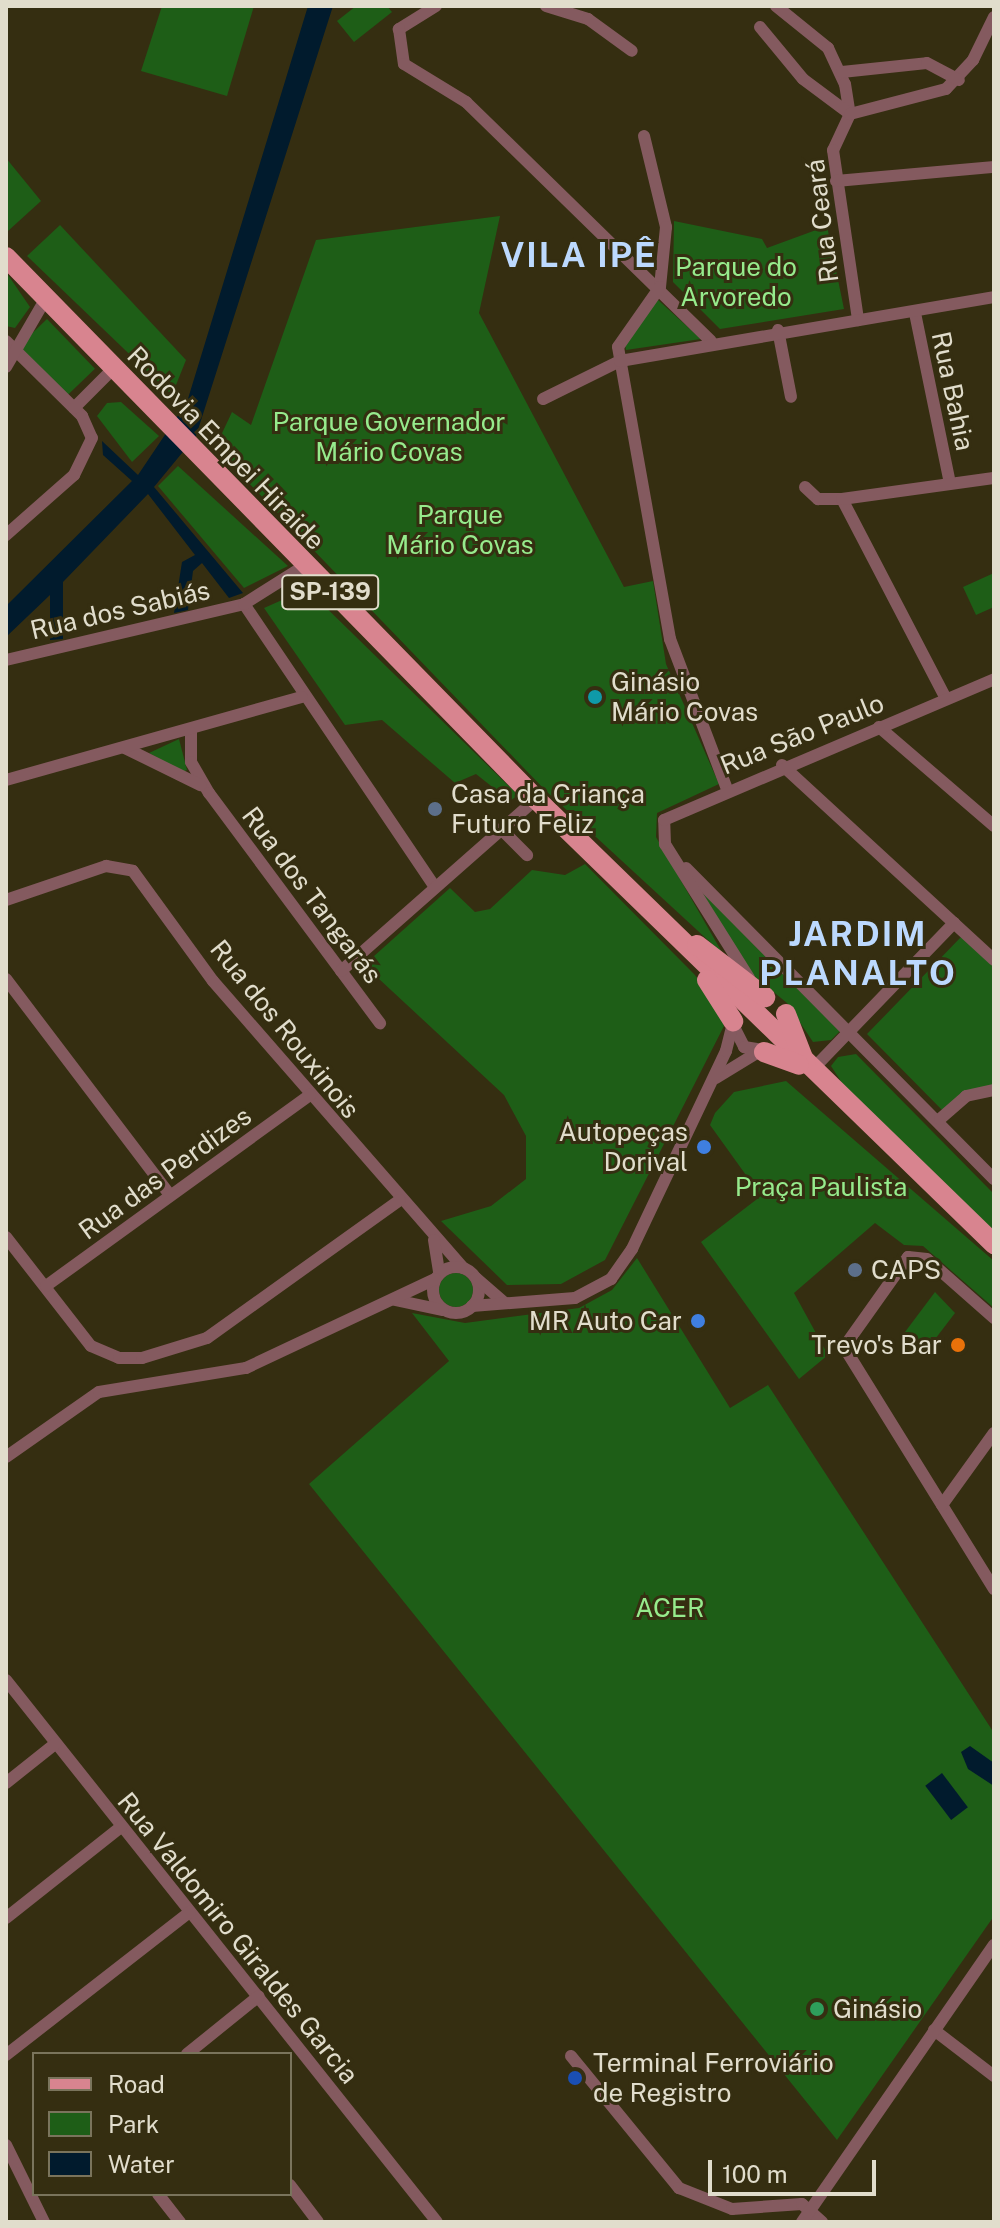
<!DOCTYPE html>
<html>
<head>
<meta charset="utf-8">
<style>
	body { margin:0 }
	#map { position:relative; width:1000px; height:2228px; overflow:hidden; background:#352e11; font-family:"Public Sans",sans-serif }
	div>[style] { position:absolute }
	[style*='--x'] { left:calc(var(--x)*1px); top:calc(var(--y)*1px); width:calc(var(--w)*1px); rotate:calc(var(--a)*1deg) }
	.green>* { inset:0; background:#1e5e17; transform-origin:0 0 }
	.round { border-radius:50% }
	.water>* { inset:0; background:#011b2d; transform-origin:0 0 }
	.street>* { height:12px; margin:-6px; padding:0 6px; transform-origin:6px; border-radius:6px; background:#845a5f }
	.street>.ring { margin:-6px; padding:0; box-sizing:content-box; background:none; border:12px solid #845a5f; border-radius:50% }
	.primary>* { height:20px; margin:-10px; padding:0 10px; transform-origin:10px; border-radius:10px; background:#d8848f }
	.dots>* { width:22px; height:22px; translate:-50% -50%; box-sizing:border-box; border:4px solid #352e11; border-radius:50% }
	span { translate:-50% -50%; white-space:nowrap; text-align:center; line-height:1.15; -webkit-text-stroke:6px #352e11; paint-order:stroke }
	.shield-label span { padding:2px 6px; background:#352e11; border:2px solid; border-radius:6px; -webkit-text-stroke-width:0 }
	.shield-label { font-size:24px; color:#e1ddcc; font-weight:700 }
	.street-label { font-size:26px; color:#e1ddcc }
	.park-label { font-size:26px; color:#96eb8c }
	.poi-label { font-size:26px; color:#e1ddcc }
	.left { translate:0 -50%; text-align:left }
	.right { translate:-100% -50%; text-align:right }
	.district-label { font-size:34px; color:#bcd9fe; font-weight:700; letter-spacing:2px }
	.frame { position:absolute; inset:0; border:8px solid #e1ddcc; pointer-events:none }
	.legend { position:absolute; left:32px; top:2052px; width:260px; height:144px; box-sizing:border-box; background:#352e11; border:2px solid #7a745c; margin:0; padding:10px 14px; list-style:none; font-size:24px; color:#e1ddcc }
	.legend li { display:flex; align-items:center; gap:16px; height:40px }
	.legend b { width:40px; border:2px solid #7a745c }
	.scale { position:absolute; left:708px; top:2160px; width:168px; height:36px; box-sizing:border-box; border:4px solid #e1ddcc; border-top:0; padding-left:10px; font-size:24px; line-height:28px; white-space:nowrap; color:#e1ddcc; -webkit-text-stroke:6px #352e11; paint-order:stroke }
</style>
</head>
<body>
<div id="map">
	<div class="green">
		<div style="clip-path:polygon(162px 6px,254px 6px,227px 96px,141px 71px)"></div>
		<div style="clip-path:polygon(356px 6px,387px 6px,392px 12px,354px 42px,337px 21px)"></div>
		<div style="clip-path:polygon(6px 158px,41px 201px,8px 231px,6px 228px)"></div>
		<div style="clip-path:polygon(500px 216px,479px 313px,624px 587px,653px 581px,666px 664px,719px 784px,657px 813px,656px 837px,723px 954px,546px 791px,215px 448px,232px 412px,251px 425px,316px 240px)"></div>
		<div style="clip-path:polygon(674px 221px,762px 239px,767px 248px,827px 226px,844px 309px,720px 329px,673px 282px)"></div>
		<div style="clip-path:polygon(60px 225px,186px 360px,172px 395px,27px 256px)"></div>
		<div style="clip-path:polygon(6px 272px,30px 307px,15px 328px,6px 326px)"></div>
		<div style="clip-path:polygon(657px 299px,701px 339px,626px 350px,624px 340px)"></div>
		<div style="left:47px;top:319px;width:69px;height:39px;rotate:46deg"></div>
		<div style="clip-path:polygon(121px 402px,159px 436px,132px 462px,97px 416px,107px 403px)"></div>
		<div style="clip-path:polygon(178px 466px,288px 566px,244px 588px,158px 486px)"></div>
		<div style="clip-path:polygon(994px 573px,994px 607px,976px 615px,963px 587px)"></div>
		<div style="clip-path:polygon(307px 589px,518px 795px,510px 801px,476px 774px,455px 783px,382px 720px,345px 725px,264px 608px)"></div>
		<div style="clip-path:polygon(179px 739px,187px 770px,183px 772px,149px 753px)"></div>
		<div style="clip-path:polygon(585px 864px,694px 974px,716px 1001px,724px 1026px,605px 1260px,561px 1284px,507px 1285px,441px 1221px,491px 1206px,526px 1179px,526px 1136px,504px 1095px,364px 965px,450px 888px,475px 912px,490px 909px,532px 870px,565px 875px)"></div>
		<div style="clip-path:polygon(701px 891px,840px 1031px,831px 1040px,813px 1042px,787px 1003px,753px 975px)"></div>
		<div style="clip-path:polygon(961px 937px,994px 967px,994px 1085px,968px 1091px,944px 1112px,867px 1034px)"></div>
		<div style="clip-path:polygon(856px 1054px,994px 1194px,994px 1237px,842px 1083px,831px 1066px,838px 1057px)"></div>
		<div style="clip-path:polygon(786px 1081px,994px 1261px,994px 1308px,923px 1246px,904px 1245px,875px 1223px,794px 1293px,828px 1355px,799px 1379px,701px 1242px,761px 1196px,710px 1125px,715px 1113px,734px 1092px)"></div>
		<div style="clip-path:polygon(637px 1258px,730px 1408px,768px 1385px,994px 1733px,994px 1916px,837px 2140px,309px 1484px,449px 1361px,412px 1313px,465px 1323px,579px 1308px,612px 1290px)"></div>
		<div class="round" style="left:439px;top:1273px;width:34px;height:34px"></div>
		<div style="clip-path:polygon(935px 1292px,955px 1313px,923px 1355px,905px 1332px)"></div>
	</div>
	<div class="water">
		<div style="clip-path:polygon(308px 6px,333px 6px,196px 436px,154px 487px,243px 593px,229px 598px,202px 563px,193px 571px,188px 610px,174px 613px,182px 562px,195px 555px,148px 494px,63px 582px,63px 639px,50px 640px,50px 595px,6px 637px,6px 606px,132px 481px,103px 455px,102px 441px,138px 475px,187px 402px)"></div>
		<div style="clip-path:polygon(970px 1746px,994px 1763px,994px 1786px,968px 1769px,961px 1752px)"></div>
		<div style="left:942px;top:1773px;width:43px;height:21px;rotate:53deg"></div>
	</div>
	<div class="street">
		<div style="--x:436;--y:6;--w:44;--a:148.1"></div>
		<div style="--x:399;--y:29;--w:35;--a:82"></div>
		<div style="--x:404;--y:64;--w:73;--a:31.5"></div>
		<div style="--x:466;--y:102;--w:342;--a:44.3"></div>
		<div style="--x:546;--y:6;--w:44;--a:17.2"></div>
		<div style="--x:588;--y:19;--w:54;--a:36"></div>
		<div style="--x:776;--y:6;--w:67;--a:38.9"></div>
		<div style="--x:828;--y:48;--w:40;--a:65"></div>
		<div style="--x:845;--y:84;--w:30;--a:81"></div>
		<div style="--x:850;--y:114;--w:40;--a:115"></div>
		<div style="--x:833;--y:150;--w:172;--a:81.6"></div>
		<div style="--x:760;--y:27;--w:67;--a:50.4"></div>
		<div style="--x:803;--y:79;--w:59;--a:36.7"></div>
		<div style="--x:850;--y:114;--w:99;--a:-14.6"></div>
		<div style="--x:946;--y:89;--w:40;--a:-47"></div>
		<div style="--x:973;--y:60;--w:48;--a:-64"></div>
		<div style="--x:842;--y:72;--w:85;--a:-6"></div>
		<div style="--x:927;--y:63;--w:36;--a:28"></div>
		<div style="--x:644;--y:136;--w:94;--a:76.4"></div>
		<div style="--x:666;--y:227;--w:60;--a:95.7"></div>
		<div style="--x:836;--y:181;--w:159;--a:-5.1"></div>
		<div style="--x:660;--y:287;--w:73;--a:125"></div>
		<div style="--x:618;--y:347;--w:297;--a:79.9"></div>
		<div style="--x:670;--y:639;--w:160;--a:69.2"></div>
		<div style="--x:915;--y:313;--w:169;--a:78.4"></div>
		<div style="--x:778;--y:330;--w:68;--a:79"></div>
		<div style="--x:6;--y:341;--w:107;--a:44.6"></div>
		<div style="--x:82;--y:416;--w:24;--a:66"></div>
		<div style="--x:92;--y:438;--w:41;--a:115.9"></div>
		<div style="--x:74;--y:475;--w:91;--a:138.6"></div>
		<div style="--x:6;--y:367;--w:78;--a:-59.8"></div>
		<div style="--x:543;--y:399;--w:86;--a:-26.3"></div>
		<div style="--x:620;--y:361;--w:379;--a:-9.7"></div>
		<div style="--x:74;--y:408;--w:55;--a:-45"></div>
		<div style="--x:805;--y:487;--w:18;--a:43"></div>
		<div style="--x:818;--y:499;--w:24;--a:0"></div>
		<div style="--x:842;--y:499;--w:225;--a:62.5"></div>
		<div style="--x:842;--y:499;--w:153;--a:-7.9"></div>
		<div style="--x:244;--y:604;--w:340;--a:56"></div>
		<div style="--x:6;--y:660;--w:244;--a:-13.2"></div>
		<div style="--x:244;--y:604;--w:71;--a:-32.3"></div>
		<div style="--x:879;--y:727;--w:152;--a:40.7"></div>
		<div style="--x:191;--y:730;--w:32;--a:90"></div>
		<div style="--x:191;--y:762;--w:36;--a:60"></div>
		<div style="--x:209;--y:793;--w:287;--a:53.4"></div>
		<div style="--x:125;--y:748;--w:84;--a:26.3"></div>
		<div style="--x:782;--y:765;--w:288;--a:42.6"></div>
		<div style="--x:6;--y:780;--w:307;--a:-15.7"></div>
		<div style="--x:501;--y:829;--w:37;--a:45"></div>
		<div style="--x:686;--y:868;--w:438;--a:45.3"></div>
		<div style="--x:6;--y:900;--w:106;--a:-18.8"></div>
		<div style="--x:106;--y:866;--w:27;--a:10"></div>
		<div style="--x:133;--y:871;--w:136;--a:54"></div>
		<div style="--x:213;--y:981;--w:381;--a:48.9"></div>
		<div style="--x:341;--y:971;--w:260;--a:-41.4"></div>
		<div style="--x:749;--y:978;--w:158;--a:-122.1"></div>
		<div style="--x:665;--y:844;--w:24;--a:-92"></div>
		<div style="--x:664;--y:820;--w:359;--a:-23.1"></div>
		<div style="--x:6;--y:979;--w:271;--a:52.8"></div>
		<div style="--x:733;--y:1025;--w:25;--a:63"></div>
		<div style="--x:744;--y:1047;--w:26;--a:9"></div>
		<div style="--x:811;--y:1071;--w:206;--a:-46"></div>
		<div style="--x:716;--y:1078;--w:48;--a:-31.4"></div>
		<div style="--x:940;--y:1119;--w:35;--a:-41"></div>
		<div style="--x:966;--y:1096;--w:29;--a:-12"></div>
		<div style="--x:6;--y:1237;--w:138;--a:52.1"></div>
		<div style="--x:91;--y:1346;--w:30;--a:23"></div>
		<div style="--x:119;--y:1358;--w:23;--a:0"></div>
		<div style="--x:142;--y:1358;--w:68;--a:-17.1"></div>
		<div style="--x:207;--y:1338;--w:237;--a:-35.6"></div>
		<div style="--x:434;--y:1240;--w:33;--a:81"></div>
		<div class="ring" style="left:433px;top:1267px;width:34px;height:34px"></div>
		<div style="--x:476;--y:1278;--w:37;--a:41"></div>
		<div style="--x:46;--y:1286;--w:326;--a:-35.9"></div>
		<div style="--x:395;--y:1300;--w:49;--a:11.8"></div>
		<div style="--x:472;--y:1306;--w:103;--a:-4.4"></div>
		<div style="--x:575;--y:1298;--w:41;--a:-27.8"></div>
		<div style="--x:611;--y:1279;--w:37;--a:-55"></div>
		<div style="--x:632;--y:1249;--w:219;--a:-64.6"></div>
		<div style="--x:726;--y:1051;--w:36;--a:-76"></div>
		<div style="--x:994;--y:1318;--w:89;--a:-138.6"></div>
		<div style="--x:927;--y:1259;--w:19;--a:-174"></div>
		<div style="--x:908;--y:1257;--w:110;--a:125.4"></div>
		<div style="--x:844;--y:1347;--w:285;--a:58.2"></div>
		<div style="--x:6;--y:1457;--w:113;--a:-35"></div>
		<div style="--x:99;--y:1392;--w:149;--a:-9.3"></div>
		<div style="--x:246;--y:1368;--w:209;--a:-25.2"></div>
		<div style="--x:942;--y:1505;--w:89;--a:-54.2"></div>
		<div style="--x:6;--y:1680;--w:692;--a:51.51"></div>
		<div style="--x:6;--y:1783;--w:63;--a:-38.5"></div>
		<div style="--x:6;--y:1918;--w:147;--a:-38.4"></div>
		<div style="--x:934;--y:2030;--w:76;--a:37.5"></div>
		<div style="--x:187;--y:2054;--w:92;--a:-38.9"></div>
		<div style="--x:6;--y:2055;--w:233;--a:-37.9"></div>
		<div style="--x:571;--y:2056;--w:171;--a:50.7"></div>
		<div style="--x:679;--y:2188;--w:57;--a:21.6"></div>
		<div style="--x:732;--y:2209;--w:70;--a:-4.1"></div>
		<div style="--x:802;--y:2204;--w:27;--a:42"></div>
		<div style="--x:6;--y:2145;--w:86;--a:63.7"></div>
		<div style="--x:290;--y:2185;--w:46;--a:52.9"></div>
		<div style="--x:158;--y:2194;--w:36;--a:52"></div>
		<div style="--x:802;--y:2222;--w:337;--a:-55.3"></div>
	</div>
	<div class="primary">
		<div style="--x:6;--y:257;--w:758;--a:45.64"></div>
		<div style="--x:536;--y:799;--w:639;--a:44.18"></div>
		<div style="--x:697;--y:945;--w:86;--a:37.4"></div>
		<div style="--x:707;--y:980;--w:49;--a:57.6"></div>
		<div style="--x:786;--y:1014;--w:53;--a:68.8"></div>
		<div style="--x:764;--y:1052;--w:37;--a:20"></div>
	</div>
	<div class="dots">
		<div style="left:595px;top:697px;background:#0f9aa8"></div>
		<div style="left:435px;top:809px;background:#5c6f8a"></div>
		<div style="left:704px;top:1147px;background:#3f7fe0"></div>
		<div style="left:855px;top:1270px;background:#5c6f8a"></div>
		<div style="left:698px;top:1321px;background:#3f7fe0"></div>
		<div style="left:958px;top:1345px;background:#e8710a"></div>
		<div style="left:817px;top:2009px;background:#2e9e5b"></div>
		<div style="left:575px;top:2078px;background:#1a4fb4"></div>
	</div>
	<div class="shield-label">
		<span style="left:330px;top:592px">SP-139</span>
	</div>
	<div class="street-label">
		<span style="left:822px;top:221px;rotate:-97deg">Rua Ceará</span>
		<span style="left:953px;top:391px;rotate:78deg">Rua Bahia</span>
		<span style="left:226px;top:448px;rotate:46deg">Rodovia Empei Hiraide</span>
		<span style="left:120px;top:610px;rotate:-13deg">Rua dos Sabiás</span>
		<span style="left:802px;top:734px;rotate:-22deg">Rua São Paulo</span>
		<span style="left:312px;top:895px;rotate:53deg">Rua dos Tangarás</span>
		<span style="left:285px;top:1029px;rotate:51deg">Rua dos Rouxinois</span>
		<span style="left:165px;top:1173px;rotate:-36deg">Rua das Perdizes</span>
		<span style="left:238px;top:1938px;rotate:51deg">Rua Valdomiro Giraldes Garcia</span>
	</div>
	<div class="park-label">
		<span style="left:736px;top:282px">Parque do<br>Arvoredo</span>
		<span style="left:389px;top:437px">Parque Governador<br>Mário Covas</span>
		<span style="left:460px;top:530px">Parque<br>Mário Covas</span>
		<span style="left:821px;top:1187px">Praça Paulista</span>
		<span style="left:670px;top:1608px">ACER</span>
	</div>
	<div class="poi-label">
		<span class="left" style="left:611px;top:697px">Ginásio<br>Mário Covas</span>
		<span class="left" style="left:451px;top:809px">Casa da Criança<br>Futuro Feliz</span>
		<span class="right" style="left:688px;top:1147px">Autopeças<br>Dorival</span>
		<span class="left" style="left:871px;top:1270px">CAPS</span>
		<span class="right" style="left:682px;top:1321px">MR Auto Car</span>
		<span class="right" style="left:942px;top:1345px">Trevo's Bar</span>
		<span class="left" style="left:833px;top:2009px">Ginásio</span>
		<span class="left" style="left:593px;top:2078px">Terminal Ferroviário<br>de Registro</span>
	</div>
	<div class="district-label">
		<span style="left:579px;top:256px">VILA IPÊ</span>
		<span style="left:858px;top:954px">JARDIM<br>PLANALTO</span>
	</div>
	<div class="frame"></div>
	<ul class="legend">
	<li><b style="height:10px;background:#d8848f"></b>Road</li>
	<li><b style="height:22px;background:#1e5e17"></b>Park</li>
	<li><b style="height:22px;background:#011b2d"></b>Water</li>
	</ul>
	<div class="scale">100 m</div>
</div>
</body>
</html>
